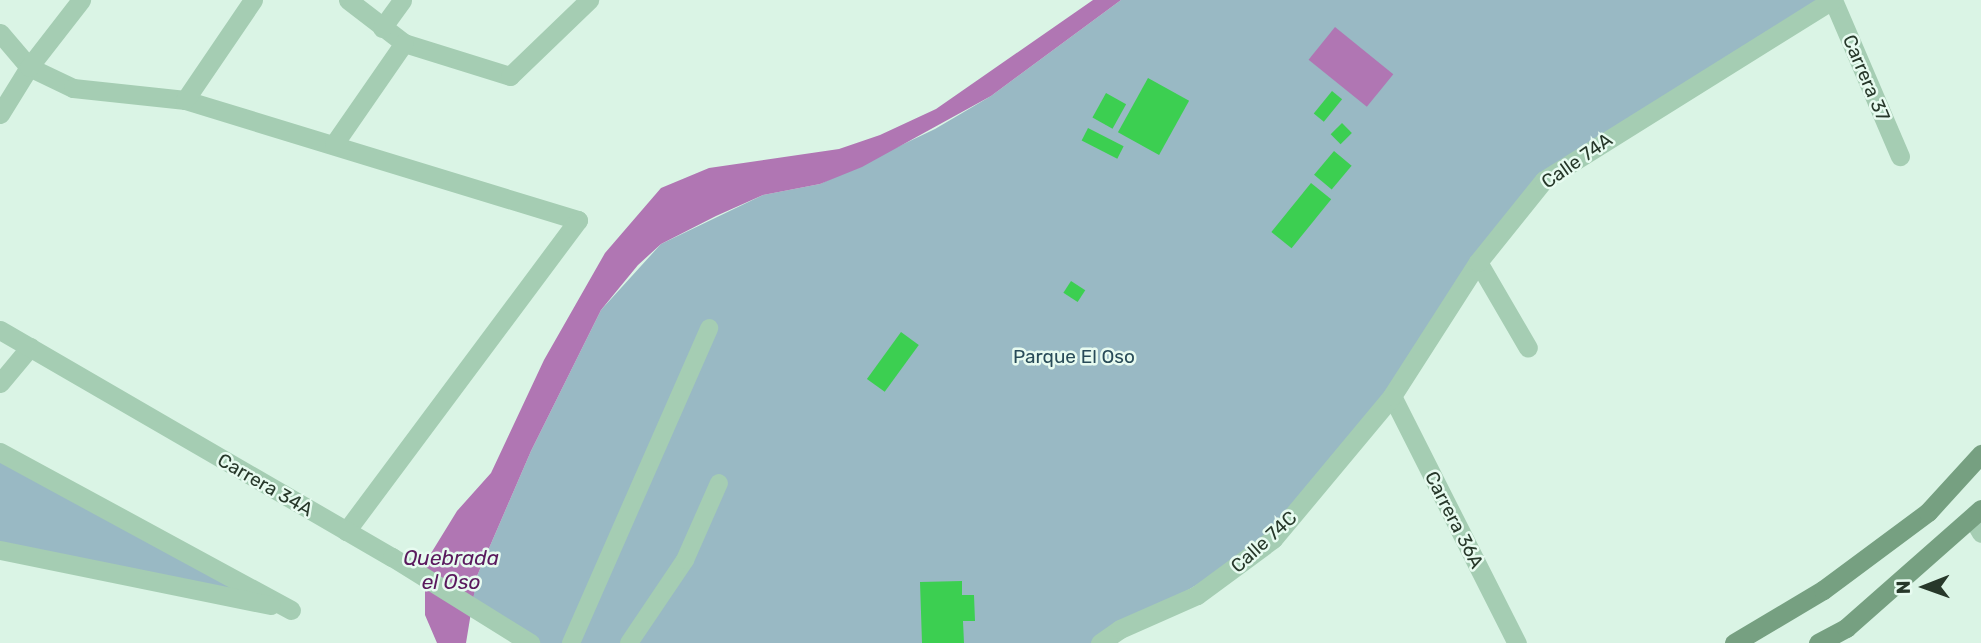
<!DOCTYPE html>
<html>
<head>
<meta charset="utf-8">
<style>
	body { margin:0 }
	#map { position:relative; width:1981px; height:643px; overflow:hidden; background:#daf4e5; font-family:Rubik,sans-serif }
	div>[style] { position:absolute }
	[style*='--x'] { left:calc(var(--x)*1px); top:calc(var(--y)*1px); width:calc(var(--w)*1px); rotate:calc(var(--a)*1deg) }
	.green>* { inset:0; background:#99b9c4 }
	.water>* { inset:0; background:#b076b3; transform-origin:0 0 }
	.building>* { inset:0; background:#3ccf51; transform-origin:0 0 }
	.service>* { height:18px; margin:-9px; padding:0 9px; transform-origin:9px; border-radius:9px; background:#a5cdb3 }
	.minor>* { height:19px; margin:-9.5px; padding:0 9.5px; transform-origin:9.5px; border-radius:9.5px; background:#a5cdb3 }
	.tertiary>* { height:19px; margin:-9.5px; padding:0 9.5px; transform-origin:9.5px; border-radius:9.5px; background:#a5cdb3 }
	.secondary>* { height:19px; margin:-9.5px; padding:0 9.5px; transform-origin:9.5px; border-radius:9.5px; background:#76a081 }
	span { translate:-50% -50%; white-space:nowrap; text-align:center; line-height:1.15; -webkit-text-stroke:5px #e7fbf0; paint-order:stroke }
	.street-label { font-size:19px; color:#27382a }
	.park-label { font-size:19px; color:#284b58 }
	.water-label { font-size:21px; color:#5a195d; font-style:italic }
	.north { position:absolute; left:1890px; top:552px; width:70px; height:70px; -webkit-text-stroke:5px #e7fbf0; paint-order:stroke; rotate:269deg; font-size:19px; font-weight:700; line-height:28px; text-align:center; color:#27382a }
	.north::after { content:''; display:block; margin:auto; width:24px; height:32px; background:#27382a; clip-path:polygon(50% 0,100% 100%,50% 72%,0 100%) }
</style>
</head>
<body>
<div id="map">
	<div class="green">
		<div style="clip-path:polygon(1121px 0,1832px 0,1544px 180px,1392px 396px,1273px 539px,1100px 643px,530px 643px,472px 605px,477px 576px,531px 451px,601px 310px,661px 244px,763px 195px,820px 184px,935px 129px,991px 96px)"></div>
		<div style="clip-path:polygon(0 452px,291px 610px,0 550px)"></div>
	</div>
	<div class="water">
		<div style="clip-path:polygon(1093px 0,1121px 0,991px 96px,862px 167px,820px 184px,763px 195px,716px 216px,661px 244px,638px 265px,601px 310px,531px 451px,477px 576px,466px 643px,437px 643px,425px 615px,425px 563px,457px 511px,491px 473px,544px 360px,605px 253px,661px 188px,709px 168px,839px 149px,880px 135px,936px 109px)"></div>
		<div style="left:1335px;top:27px;width:75px;height:42px;rotate:39deg"></div>
	</div>
	<div class="building">
		<div style="left:1148px;top:78px;width:47px;height:62px;rotate:29deg"></div>
		<div style="left:1332px;top:91px;width:13px;height:29px;rotate:39deg"></div>
		<div style="left:1106px;top:93px;width:23px;height:28px;rotate:29deg"></div>
		<div style="left:1342px;top:123px;width:14px;height:16px;rotate:45deg"></div>
		<div style="left:1088px;top:128px;width:40px;height:14px;rotate:27deg"></div>
		<div style="left:1334px;top:151px;width:23px;height:31px;rotate:40deg"></div>
		<div style="left:1311px;top:183px;width:26px;height:63px;rotate:39deg"></div>
		<div style="left:1071px;top:281px;width:17px;height:14px;rotate:33deg"></div>
		<div style="left:901px;top:332px;width:22px;height:58px;rotate:36deg"></div>
		<div style="clip-path:polygon(962px 581px,962px 595px,974px 595px,975px 621px,963px 621px,964px 643px,922px 643px,920px 582px)"></div>
	</div>
	<div class="service">
		<div style="--x:571;--y:643;--w:344;--a:-66.3"></div>
		<div style="--x:629;--y:643;--w:100;--a:-56"></div>
		<div style="--x:685;--y:560;--w:84;--a:-66.2"></div>
	</div>
	<div class="minor">
		<div style="--x:348;--y:0;--w:71;--a:37.5"></div>
		<div style="--x:404;--y:43;--w:111;--a:17.3"></div>
		<div style="--x:510;--y:76;--w:110;--a:-43.9"></div>
		<div style="--x:1833;--y:0;--w:170;--a:66.8"></div>
		<div style="--x:382;--y:28;--w:34;--a:-54"></div>
		<div style="--x:0;--y:33;--w:45;--a:49.5"></div>
		<div style="--x:29;--y:67;--w:49;--a:25.5"></div>
		<div style="--x:73;--y:88;--w:113;--a:6.1"></div>
		<div style="--x:185;--y:100;--w:411;--a:17"></div>
		<div style="--x:578;--y:220;--w:388;--a:126.7"></div>
		<div style="--x:185;--y:100;--w:121;--a:-55.8"></div>
		<div style="--x:0;--y:114;--w:55;--a:-58.3"></div>
		<div style="--x:29;--y:67;--w:85;--a:-52.2"></div>
		<div style="--x:334;--y:144;--w:123;--a:-55.3"></div>
		<div style="--x:1478;--y:262;--w:99;--a:59.8"></div>
		<div style="--x:0;--y:383;--w:47;--a:-50.2"></div>
		<div style="--x:1392;--y:396;--w:277;--a:63.2"></div>
		<div style="--x:0;--y:452;--w:331;--a:28.5"></div>
		<div style="--x:1973;--y:519;--w:16;--a:60"></div>
		<div style="--x:0;--y:550;--w:276;--a:11.5"></div>
		<div style="--x:1100;--y:643;--w:24;--a:-35"></div>
		<div style="--x:1120;--y:629;--w:84;--a:-23.8"></div>
		<div style="--x:1197;--y:595;--w:94;--a:-36.4"></div>
		<div style="--x:1273;--y:539;--w:186;--a:-50.2"></div>
		<div style="--x:1392;--y:396;--w:159;--a:-57.3"></div>
		<div style="--x:1478;--y:262;--w:105;--a:-51.2"></div>
		<div style="--x:1544;--y:180;--w:340;--a:-32"></div>
	</div>
	<div class="tertiary">
		<div style="--x:0;--y:330;--w:453;--a:30.1"></div>
		<div style="--x:392;--y:557;--w:163;--a:31.9"></div>
	</div>
	<div class="secondary">
		<div style="--x:1734;--y:643;--w:104;--a:-30.8"></div>
		<div style="--x:1823;--y:590;--w:131;--a:-36.6"></div>
		<div style="--x:1928;--y:512;--w:79;--a:-47.6"></div>
		<div style="--x:1818;--y:643;--w:32;--a:-28"></div>
		<div style="--x:1846;--y:628;--w:180;--a:-41.4"></div>
	</div>
	<div class="street-label">
		<span style="left:1866px;top:78px;rotate:67deg">Carrera 37</span>
		<span style="left:1577px;top:161px;rotate:-35deg">Calle 74A</span>
		<span style="left:265px;top:485px;rotate:30deg">Carrera 34A</span>
		<span style="left:1454px;top:520px;rotate:63deg">Carrera 36A</span>
		<span style="left:1264px;top:542px;rotate:-42deg">Calle 74C</span>
	</div>
	<div class="park-label">
		<span style="left:1074px;top:357px">Parque El Oso</span>
	</div>
	<div class="water-label">
		<span style="left:451px;top:570px">Quebrada<br>el Oso</span>
	</div>
	<div class="north">N</div>
</div>
</body>
</html>
